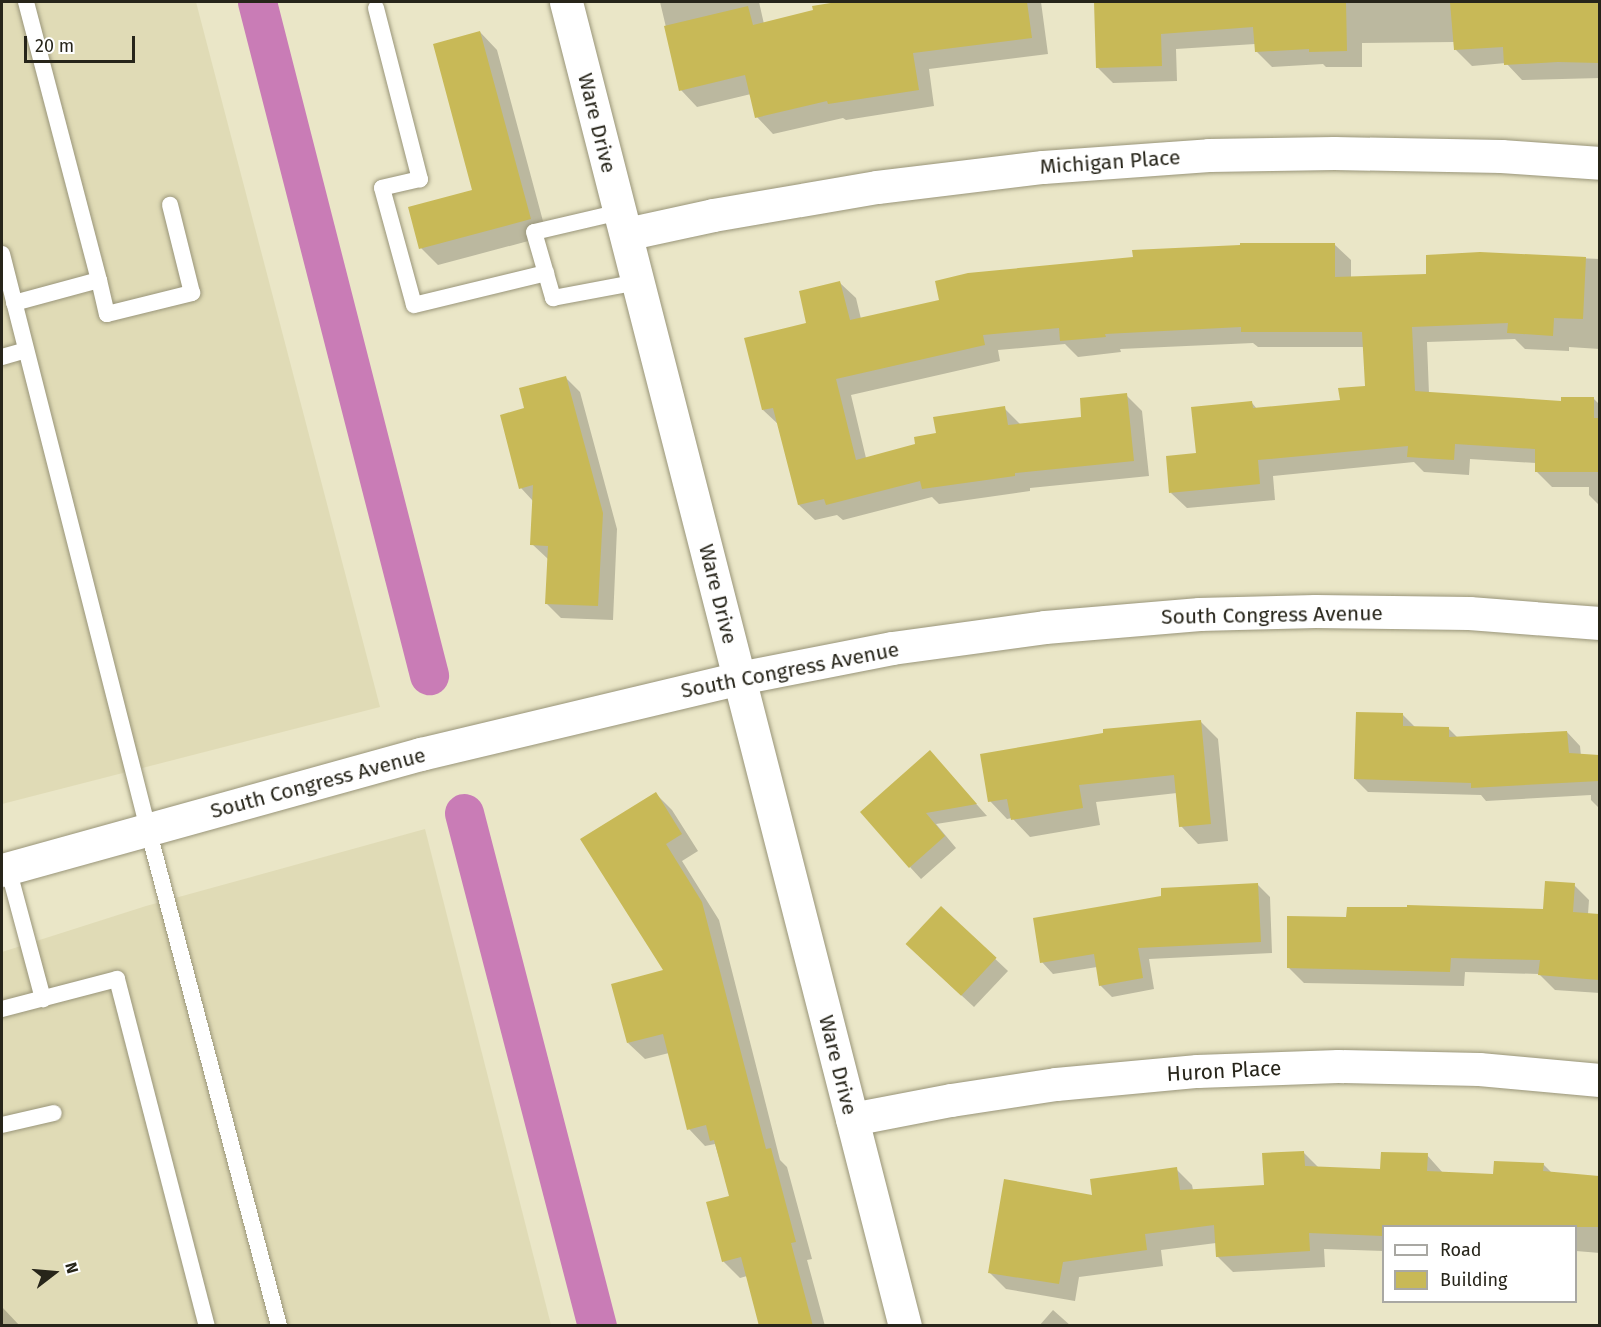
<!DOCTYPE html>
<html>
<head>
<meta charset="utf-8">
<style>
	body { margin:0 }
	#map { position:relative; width:1601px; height:1327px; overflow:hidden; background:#eae6c7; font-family:"Fira Sans",sans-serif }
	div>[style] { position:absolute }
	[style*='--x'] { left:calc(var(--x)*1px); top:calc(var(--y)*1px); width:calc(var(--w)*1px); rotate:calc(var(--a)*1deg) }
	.built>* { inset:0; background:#e0dbb6 }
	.shadow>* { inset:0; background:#0003 }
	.canal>* { height:39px; margin:-19.5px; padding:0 19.5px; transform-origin:19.5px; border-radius:19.5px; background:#c97cb6 }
	.building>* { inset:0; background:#c8b957; transform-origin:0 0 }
	.roads { filter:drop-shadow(0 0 2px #999579) drop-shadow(0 0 2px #999579) }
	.lane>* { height:16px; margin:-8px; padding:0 8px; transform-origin:8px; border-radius:8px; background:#fff }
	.street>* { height:33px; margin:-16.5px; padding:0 16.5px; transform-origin:16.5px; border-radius:16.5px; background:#fff }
	.secondary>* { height:33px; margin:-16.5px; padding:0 16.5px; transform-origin:16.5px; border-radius:16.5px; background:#fff }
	span { translate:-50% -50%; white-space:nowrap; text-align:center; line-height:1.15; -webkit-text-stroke:4.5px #fff; paint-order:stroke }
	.street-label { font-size:21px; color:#27251a }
	.frame { position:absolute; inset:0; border:3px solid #27251a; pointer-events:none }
	.legend { position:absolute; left:1382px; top:1225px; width:195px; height:78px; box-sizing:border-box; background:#fff; border:2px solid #a9a8a3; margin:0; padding:8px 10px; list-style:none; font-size:18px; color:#27251a }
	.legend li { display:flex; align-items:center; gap:12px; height:30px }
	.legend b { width:30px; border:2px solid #a9a8a3 }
	.north { position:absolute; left:24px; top:1243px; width:60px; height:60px; -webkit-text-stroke:4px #fff; paint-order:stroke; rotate:74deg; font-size:16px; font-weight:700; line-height:24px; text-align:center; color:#27251a }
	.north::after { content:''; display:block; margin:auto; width:21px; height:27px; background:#27251a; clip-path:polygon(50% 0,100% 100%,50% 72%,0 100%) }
	.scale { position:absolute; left:24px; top:36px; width:111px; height:27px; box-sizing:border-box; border:3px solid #27251a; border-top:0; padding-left:8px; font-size:18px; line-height:21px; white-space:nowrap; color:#27251a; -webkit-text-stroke:4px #fff; paint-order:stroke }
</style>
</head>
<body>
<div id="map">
	<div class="built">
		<div style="clip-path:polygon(2px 2px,196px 2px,380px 707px,2px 804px)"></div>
		<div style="clip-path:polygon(425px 829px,551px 1325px,2px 1325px,2px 952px,146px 906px)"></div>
	</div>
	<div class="shadow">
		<div style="clip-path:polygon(660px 2px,759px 2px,764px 24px,815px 12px,814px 7px,847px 2px,1041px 2px,1048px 54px,929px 69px,934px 106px,846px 120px,843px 118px,773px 134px,757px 117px,751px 94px,697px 107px,681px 90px)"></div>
		<div style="clip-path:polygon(1096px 2px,1600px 3px,1600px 78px,1522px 80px,1506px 63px,1472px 66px,1456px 50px,1455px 42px,1362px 43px,1362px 67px,1326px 67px,1323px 64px,1272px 67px,1256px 51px,1255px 44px,1176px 49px,1177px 81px,1113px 83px,1097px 67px)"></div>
		<div style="clip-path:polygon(480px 32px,497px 50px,547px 236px,438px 265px,421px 248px,474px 191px)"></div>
		<div style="clip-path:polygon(1335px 245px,1351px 260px,1351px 278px,1428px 275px,1480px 254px,1600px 259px,1600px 349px,1569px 347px,1569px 351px,1525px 349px,1515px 339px,1427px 342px,1429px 394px,1563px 402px,1593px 398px,1600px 405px,1600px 506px,1589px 495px,1589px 487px,1552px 487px,1536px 471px,1536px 463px,1470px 459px,1469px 475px,1424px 472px,1414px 462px,1273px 476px,1275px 500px,1187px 508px,1171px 493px,1198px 454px,1252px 403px,1257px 409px,1341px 401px,1366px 387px,1364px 347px,1258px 347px,1253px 343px,1120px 349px,1121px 352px,1078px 357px,1065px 344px,998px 350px,1000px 361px,851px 395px,866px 458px,917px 445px,1004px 408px,1021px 425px,1083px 418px,1126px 395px,1142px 411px,1149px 476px,1030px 488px,1030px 491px,939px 504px,932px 497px,843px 520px,837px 515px,815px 520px,799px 505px,779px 425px,763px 410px,808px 324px,840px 283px,856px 298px,861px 319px)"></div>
		<div style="clip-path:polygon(565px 377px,580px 392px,617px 529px,613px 620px,561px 618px,546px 603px,548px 559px,532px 544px,533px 501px,521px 488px,526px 409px)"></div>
		<div style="clip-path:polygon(1403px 715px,1416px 728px,1449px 729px,1458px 738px,1567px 732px,1580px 746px,1581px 756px,1600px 757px,1600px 809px,1591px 800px,1591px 795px,1486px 801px,1481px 795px,1368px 792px,1355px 779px)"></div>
		<div style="clip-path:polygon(1200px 721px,1218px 739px,1228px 841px,1198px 844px,1181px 826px,1177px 793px,1096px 802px,1100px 825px,1030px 837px,1012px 818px,1007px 819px,990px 801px,1105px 734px)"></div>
		<div style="clip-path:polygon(930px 752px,987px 816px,936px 824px,956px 848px,921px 879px,910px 867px)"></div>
		<div style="clip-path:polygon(656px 794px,672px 810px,698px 851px,682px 861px,719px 920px,780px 1160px,787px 1167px,812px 1259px,807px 1260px,825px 1326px,761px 1326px,747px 1276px,740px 1278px,723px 1261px,731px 1197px,715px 1144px,705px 1146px,689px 1129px,669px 1053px,645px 1059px,628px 1043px,665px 971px)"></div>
		<div style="clip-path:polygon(1258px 885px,1270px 897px,1272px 953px,1149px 959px,1154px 989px,1112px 997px,1100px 985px,1097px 967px,1053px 974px,1042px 962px)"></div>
		<div style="clip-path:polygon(1574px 885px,1589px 900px,1588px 914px,1600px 915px,1600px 993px,1555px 990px,1539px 974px,1465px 972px,1464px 986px,1304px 983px,1289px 968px,1348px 918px,1545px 911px)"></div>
		<div style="clip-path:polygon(941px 908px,1008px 971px,974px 1007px,919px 956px)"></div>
		<div style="clip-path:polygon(1303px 1152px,1319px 1168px,1382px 1171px,1427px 1155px,1443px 1173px,1494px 1176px,1543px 1164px,1552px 1173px,1600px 1178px,1600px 1253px,1576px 1251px,1576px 1226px,1384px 1226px,1384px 1251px,1324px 1249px,1325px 1267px,1233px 1272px,1217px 1256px,1216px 1243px,1161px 1250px,1163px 1266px,1079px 1277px,1075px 1301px,1006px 1289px,990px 1273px,1094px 1197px,1176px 1169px,1192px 1185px,1193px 1190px,1266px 1186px)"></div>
		<div style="clip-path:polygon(2px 1307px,20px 1326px,2px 1326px)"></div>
		<div style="clip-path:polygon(1053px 1310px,1071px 1326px,1039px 1326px)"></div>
	</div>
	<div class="canal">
		<div style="--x:257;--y:2;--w:695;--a:75.66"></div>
		<div style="--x:464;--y:813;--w:530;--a:75.47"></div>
	</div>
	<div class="building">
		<div style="clip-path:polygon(837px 2px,1027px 2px,1032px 38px,913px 53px,919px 90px,828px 104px,827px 101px,755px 118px,745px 75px,679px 91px,664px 26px,748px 6px,753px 25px,813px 10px,812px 6px)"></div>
		<div style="clip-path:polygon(1094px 2px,1346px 2px,1347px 51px,1309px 52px,1309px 49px,1255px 52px,1253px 27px,1161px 34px,1162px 66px,1096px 68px)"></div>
		<div style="clip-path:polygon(1450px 2px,1599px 2px,1599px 63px,1558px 62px,1504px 65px,1503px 47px,1454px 50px)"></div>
		<div style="clip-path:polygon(480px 31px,531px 219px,419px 249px,408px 207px,472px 190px,433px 44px)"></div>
		<div style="clip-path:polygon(1240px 243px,1335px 243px,1335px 277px,1426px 274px,1426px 255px,1480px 252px,1586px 257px,1583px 319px,1554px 318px,1553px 336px,1507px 333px,1508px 323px,1412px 327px,1415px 391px,1561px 401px,1561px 397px,1594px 397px,1594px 418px,1599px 418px,1599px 472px,1535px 472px,1535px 449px,1455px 444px,1454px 460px,1407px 457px,1408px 446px,1258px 460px,1260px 484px,1169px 493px,1166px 456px,1196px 453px,1191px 407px,1252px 401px,1253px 408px,1340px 400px,1338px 388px,1365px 386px,1362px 332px,1241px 332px,1241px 327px,1105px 334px,1106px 337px,1060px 341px,1059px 328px,983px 335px,985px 345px,836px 379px,856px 460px,915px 444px,914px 437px,936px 433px,933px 417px,1005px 406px,1008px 425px,1081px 417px,1080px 398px,1127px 393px,1134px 461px,1015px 473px,1015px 476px,922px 489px,920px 481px,826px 505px,824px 499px,798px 505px,773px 408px,762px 410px,744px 338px,806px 323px,799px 291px,840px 281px,850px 320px,939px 300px,935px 281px,968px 273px,1133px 257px,1132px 250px,1240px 245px)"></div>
		<div style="clip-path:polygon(566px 376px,603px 513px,598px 606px,545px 604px,548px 546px,530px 545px,533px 485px,519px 489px,500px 415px,524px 408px,519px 388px)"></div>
		<div style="clip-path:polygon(1356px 712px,1403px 713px,1403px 726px,1449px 727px,1449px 737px,1567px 731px,1569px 753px,1599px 755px,1599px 781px,1471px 788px,1471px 783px,1354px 779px)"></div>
		<div style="clip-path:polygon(1201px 720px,1211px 824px,1179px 827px,1174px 775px,1079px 785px,1083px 808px,1011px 820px,1007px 799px,988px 802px,980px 754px,1103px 733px,1103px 729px)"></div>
		<div style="clip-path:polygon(930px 750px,977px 804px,926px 813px,945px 836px,909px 868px,860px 812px)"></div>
		<div style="clip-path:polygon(656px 792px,682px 834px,666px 844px,702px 902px,766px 1149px,771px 1148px,796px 1242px,791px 1243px,813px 1326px,759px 1326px,741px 1257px,722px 1262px,706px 1202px,729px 1196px,714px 1140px,710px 1141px,706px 1125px,687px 1130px,663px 1034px,627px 1043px,611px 984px,663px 970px,580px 839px)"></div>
		<div style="clip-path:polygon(1545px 881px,1575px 883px,1573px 912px,1599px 914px,1599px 980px,1538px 975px,1540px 960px,1451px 958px,1450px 972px,1287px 968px,1287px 916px,1346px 917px,1347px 907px,1407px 907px,1407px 905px,1543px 909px)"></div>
		<div style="clip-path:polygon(1258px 883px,1261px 942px,1138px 948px,1143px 978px,1099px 986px,1094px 954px,1040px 963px,1033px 918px,1161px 896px,1161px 888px)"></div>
		<div style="left:941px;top:906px;width:76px;height:52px;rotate:43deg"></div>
		<div style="clip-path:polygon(1304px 1151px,1305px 1166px,1380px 1169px,1381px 1152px,1428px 1153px,1427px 1171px,1493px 1174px,1494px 1161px,1544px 1163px,1543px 1171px,1599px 1176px,1599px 1227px,1383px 1227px,1383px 1236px,1309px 1233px,1310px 1251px,1216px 1257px,1214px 1225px,1145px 1234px,1147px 1250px,1063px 1262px,1059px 1284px,988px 1273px,1004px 1179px,1092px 1195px,1090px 1179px,1177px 1167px,1180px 1190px,1264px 1185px,1262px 1153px)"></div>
	</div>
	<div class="roads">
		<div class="lane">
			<div style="--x:26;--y:2;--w:287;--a:75.3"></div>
			<div style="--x:376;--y:8;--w:177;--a:75.6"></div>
			<div style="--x:420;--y:179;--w:39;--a:167"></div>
			<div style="--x:382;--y:188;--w:121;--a:74.7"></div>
			<div style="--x:414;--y:305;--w:136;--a:-13.6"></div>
			<div style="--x:620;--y:212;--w:88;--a:166.9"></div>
			<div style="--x:534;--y:232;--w:69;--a:73.9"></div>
			<div style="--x:553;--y:298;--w:86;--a:-10.7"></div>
			<div style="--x:2;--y:254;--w:593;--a:75.75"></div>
			<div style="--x:148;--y:829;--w:514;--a:75.23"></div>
			<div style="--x:14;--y:303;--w:88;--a:-15.1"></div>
			<div style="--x:99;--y:280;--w:35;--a:77"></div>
			<div style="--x:107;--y:314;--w:88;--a:-13.9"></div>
			<div style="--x:192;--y:293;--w:91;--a:-104"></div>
			<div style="--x:2;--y:357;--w:25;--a:-16"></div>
			<div style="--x:8;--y:868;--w:136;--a:75"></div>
			<div style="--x:2;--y:1009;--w:119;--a:-14.6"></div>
			<div style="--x:117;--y:979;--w:358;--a:75.5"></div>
			<div style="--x:2;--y:1125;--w:53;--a:-13"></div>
		</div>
		<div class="street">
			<div style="--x:566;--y:2;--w:1367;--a:75.64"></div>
			<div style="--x:626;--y:234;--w:89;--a:-12.3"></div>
			<div style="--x:713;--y:215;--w:166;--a:-9.7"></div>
			<div style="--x:877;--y:187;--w:167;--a:-6.9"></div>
			<div style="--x:1043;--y:167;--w:166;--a:-4.1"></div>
			<div style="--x:1209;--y:155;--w:125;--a:-0.9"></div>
			<div style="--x:1334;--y:153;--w:167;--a:1"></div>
			<div style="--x:1501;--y:156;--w:99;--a:4"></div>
			<div style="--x:852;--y:1119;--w:101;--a:-10.9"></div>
			<div style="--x:951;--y:1100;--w:106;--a:-8.7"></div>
			<div style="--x:1056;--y:1084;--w:142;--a:-5.3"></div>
			<div style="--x:1197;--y:1071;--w:141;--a:-2"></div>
			<div style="--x:1338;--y:1066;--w:141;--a:1.2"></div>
			<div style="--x:1479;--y:1069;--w:121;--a:5.2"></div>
		</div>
		<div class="secondary">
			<div style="--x:2;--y:870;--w:435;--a:-15.5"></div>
			<div style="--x:421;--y:754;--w:327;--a:-13.4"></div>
			<div style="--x:739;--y:678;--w:156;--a:-11.1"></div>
			<div style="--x:892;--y:648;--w:154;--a:-7.8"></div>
			<div style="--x:1045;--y:627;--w:155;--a:-4.8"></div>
			<div style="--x:1199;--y:614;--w:116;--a:-1.5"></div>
			<div style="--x:1315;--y:611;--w:154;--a:0.7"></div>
			<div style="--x:1469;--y:613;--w:131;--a:4.4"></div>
		</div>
	</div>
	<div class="street-label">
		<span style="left:597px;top:123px;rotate:76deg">Ware Drive</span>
		<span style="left:1110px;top:162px;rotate:-4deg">Michigan Place</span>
		<span style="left:718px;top:594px;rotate:76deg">Ware Drive</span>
		<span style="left:1272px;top:615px;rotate:-1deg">South Congress Avenue</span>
		<span style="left:790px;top:670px;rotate:-11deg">South Congress Avenue</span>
		<span style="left:318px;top:783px;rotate:-15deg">South Congress Avenue</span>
		<span style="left:838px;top:1065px;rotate:76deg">Ware Drive</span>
		<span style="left:1224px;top:1071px;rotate:-3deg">Huron Place</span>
	</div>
	<div class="frame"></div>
	<ul class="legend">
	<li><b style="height:8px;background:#fff"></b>Road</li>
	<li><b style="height:16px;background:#c8b957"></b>Building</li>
	</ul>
	<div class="north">N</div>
	<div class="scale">20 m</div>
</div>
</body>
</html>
